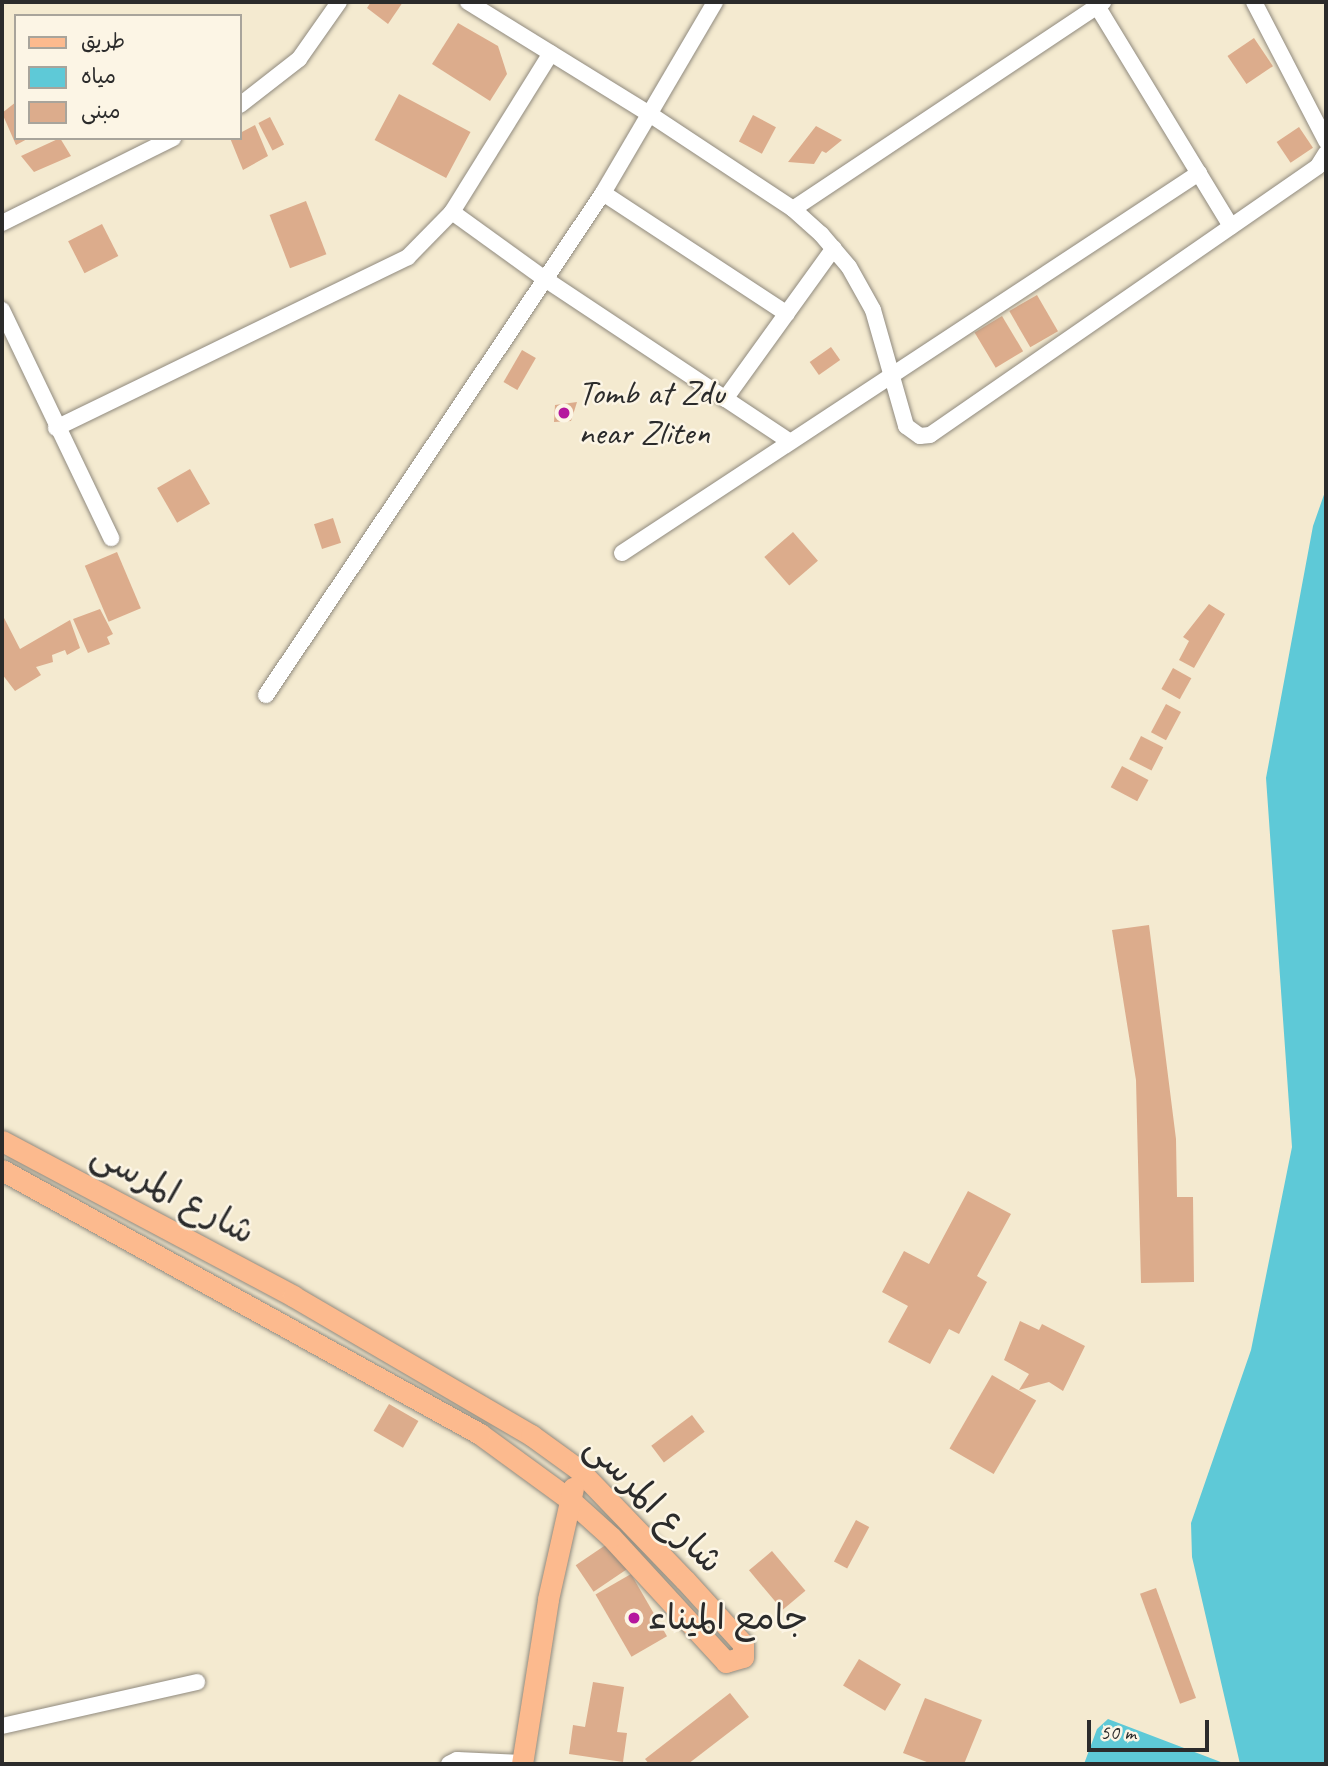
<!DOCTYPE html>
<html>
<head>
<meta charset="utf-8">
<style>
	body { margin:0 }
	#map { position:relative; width:1328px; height:1766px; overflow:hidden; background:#f4ead0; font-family:Caveat,"Playpen Sans Arabic",sans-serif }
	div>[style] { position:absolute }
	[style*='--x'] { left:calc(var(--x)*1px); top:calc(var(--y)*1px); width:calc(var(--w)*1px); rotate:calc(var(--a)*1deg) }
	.water>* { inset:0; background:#5ec9d7 }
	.building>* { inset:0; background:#dcac8c; transform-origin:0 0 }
	.roads { filter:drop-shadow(0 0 2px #908a7e) drop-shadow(0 0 2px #908a7e) }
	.minor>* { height:16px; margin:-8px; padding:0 8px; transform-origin:8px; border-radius:8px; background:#fff }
	.major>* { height:21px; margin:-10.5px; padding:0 10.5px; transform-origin:10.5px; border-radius:10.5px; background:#fcba8e }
	.dots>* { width:19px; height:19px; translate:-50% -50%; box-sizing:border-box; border:4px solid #fcf5e5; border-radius:50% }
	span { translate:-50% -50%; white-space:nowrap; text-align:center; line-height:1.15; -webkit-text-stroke:5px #fcf5e5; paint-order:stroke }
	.poi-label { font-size:35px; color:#2b2b2b }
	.left { translate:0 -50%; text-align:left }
	.street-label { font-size:35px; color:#2b2b2b }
	.frame { position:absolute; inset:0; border:4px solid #2b2b2b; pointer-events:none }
	.legend { position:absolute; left:14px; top:14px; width:228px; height:126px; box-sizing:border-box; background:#fcf5e5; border:2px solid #a8a49b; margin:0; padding:9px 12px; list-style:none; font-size:21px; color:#2b2b2b }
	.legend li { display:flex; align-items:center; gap:14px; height:35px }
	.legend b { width:35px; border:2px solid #a8a49b }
	.scale { position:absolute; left:1087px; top:1720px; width:122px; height:32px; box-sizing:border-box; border:4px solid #2b2b2b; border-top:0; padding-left:9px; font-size:21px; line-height:24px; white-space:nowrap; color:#2b2b2b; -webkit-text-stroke:5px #fcf5e5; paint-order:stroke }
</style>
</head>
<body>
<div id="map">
	<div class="water">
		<div style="clip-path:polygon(1326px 489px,1326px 1764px,1240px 1764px,1192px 1557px,1191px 1523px,1251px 1350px,1292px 1147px,1266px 778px,1313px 526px)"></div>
		<div style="clip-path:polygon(1108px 1719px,1226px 1764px,1227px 1764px,1084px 1764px,1097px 1729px)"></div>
	</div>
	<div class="building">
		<div style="clip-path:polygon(371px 2px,403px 2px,388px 24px,367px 8px)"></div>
		<div style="clip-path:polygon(458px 23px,498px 46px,507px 74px,490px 101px,432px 64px)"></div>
		<div style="left:1254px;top:38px;width:34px;height:32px;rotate:56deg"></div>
		<div style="left:399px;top:94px;width:81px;height:52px;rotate:28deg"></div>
		<div style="clip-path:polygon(16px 102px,16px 138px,29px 138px,16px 145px,2px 113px)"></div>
		<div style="left:753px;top:115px;width:26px;height:30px;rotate:28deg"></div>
		<div style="left:270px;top:117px;width:31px;height:13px;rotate:63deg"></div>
		<div style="clip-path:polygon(255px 125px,268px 156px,243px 170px,230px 138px,240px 138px,240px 133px)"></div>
		<div style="clip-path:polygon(816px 126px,842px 140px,826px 153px,822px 151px,814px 164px,788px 162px)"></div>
		<div style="left:1299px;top:127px;width:25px;height:27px;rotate:56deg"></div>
		<div style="clip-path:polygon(60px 138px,71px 156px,34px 172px,21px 156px)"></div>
		<div style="left:306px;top:201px;width:57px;height:39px;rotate:69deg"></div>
		<div style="left:102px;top:224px;width:36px;height:38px;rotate:63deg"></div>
		<div style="left:1037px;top:295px;width:42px;height:32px;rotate:60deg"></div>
		<div style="left:1002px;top:316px;width:41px;height:32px;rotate:59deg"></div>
		<div style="left:831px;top:347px;width:16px;height:26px;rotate:55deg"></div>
		<div style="left:522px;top:350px;width:16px;height:37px;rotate:30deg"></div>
		<div style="clip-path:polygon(577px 402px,571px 421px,554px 422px,555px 405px)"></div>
		<div style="left:190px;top:469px;width:40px;height:38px;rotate:60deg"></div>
		<div style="left:333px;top:518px;width:26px;height:20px;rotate:72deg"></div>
		<div style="left:793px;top:532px;width:38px;height:38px;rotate:49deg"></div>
		<div style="left:117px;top:552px;width:61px;height:35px;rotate:67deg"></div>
		<div style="clip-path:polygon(1209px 604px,1225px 614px,1194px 668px,1179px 660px,1189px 641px,1183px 637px)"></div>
		<div style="clip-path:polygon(100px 609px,113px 634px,107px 637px,110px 644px,88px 653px,73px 619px)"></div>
		<div style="clip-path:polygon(2px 614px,20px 649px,70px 620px,80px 648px,67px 655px,65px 650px,52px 655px,53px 662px,36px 667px,41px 675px,15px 691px,2px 674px)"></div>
		<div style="left:1173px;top:668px;width:21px;height:24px;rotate:29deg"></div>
		<div style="left:1166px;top:704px;width:17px;height:32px;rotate:28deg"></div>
		<div style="left:1141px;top:736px;width:25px;height:26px;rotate:27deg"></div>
		<div style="left:1122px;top:766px;width:30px;height:24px;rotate:28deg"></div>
		<div style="clip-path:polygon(1149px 925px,1176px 1139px,1177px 1197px,1193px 1197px,1194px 1282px,1141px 1283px,1136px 1080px,1112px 930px)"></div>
		<div style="clip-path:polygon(968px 1191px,1011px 1214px,977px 1276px,987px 1282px,959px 1334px,949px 1329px,930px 1364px,888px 1342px,908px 1306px,882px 1292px,904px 1251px,929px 1264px)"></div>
		<div style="clip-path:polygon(1020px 1321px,1039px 1330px,1042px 1324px,1085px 1346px,1063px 1391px,1049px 1382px,1019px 1390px,1029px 1374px,1004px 1360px)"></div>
		<div style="left:992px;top:1375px;width:51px;height:85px;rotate:30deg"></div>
		<div style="left:389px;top:1404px;width:34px;height:31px;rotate:30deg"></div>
		<div style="left:692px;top:1415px;width:21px;height:51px;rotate:53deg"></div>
		<div style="left:856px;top:1520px;width:15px;height:47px;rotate:28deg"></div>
		<div style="left:613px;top:1540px;width:32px;height:45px;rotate:56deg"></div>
		<div style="left:772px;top:1551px;width:52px;height:30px;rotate:50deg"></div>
		<div style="left:631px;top:1574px;width:72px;height:41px;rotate:60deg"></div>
		<div style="left:1156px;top:1588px;width:117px;height:17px;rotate:70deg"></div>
		<div style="left:859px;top:1659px;width:49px;height:31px;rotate:31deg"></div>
		<div style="clip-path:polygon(593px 1682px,624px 1687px,617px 1732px,627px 1733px,623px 1762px,569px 1754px,573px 1725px,585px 1727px)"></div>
		<div style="clip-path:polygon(730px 1693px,749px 1717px,688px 1764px,649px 1764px,645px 1759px)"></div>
		<div style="clip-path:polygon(925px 1698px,982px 1720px,964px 1764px,932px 1764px,903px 1753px)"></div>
	</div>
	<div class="roads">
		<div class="minor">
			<div style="--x:468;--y:2;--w:211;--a:31.7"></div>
			<div style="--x:648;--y:113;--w:174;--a:33.5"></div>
			<div style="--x:793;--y:209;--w:38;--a:42"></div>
			<div style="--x:821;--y:234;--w:43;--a:49.7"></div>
			<div style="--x:849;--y:267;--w:49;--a:60.8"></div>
			<div style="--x:873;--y:310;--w:121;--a:74.1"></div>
			<div style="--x:906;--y:426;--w:17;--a:36"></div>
			<div style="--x:920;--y:436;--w:10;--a:-6"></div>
			<div style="--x:930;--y:435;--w:472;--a:-34.7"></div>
			<div style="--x:1318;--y:166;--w:15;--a:-58"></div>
			<div style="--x:1254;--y:2;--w:157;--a:62.6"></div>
			<div style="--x:1097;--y:6;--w:258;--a:58.7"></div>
			<div style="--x:240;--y:105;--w:75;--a:-37.9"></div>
			<div style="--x:299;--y:59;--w:70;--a:-54.9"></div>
			<div style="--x:603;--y:193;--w:220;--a:33.3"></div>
			<div style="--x:793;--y:209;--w:373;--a:-33.7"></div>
			<div style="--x:452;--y:212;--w:115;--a:35.8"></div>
			<div style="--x:545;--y:279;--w:294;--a:33.6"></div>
			<div style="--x:2;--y:223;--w:191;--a:-26.4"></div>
			<div style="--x:2;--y:310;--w:253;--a:64.4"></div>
			<div style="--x:725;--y:399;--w:186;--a:-54.2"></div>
			<div style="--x:56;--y:428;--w:391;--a:-25.9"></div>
			<div style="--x:408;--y:257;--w:63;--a:-45.6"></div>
			<div style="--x:452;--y:212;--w:187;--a:-58.1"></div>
			<div style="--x:622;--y:553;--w:691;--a:-33.37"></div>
			<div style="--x:266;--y:695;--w:605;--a:-56.13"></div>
			<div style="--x:603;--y:193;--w:221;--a:-59.6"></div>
			<div style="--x:2;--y:1726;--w:200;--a:-12.7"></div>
			<div style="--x:449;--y:1764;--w:9;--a:-27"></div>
			<div style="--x:457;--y:1760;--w:65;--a:2.6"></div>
		</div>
		<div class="major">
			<div style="--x:2;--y:1141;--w:330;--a:28"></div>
			<div style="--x:293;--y:1296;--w:276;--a:30.3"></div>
			<div style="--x:531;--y:1435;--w:58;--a:35.9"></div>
			<div style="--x:578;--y:1469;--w:154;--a:46.1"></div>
			<div style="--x:685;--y:1580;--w:86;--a:47.8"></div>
			<div style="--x:743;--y:1644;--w:13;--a:90"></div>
			<div style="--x:743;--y:1657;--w:18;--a:164"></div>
			<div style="--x:726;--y:1662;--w:170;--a:-132.6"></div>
			<div style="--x:611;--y:1537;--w:57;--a:-137.9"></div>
			<div style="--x:569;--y:1499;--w:110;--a:-143.9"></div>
			<div style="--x:480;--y:1434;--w:546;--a:-151.09"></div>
			<div style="--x:522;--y:1764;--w:167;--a:-81"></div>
			<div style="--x:548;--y:1599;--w:114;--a:-77.3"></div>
		</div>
	</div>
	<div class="dots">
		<div style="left:564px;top:413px;background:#b5179e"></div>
		<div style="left:634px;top:1618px;background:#b5179e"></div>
	</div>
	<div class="poi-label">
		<span class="left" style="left:578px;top:413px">Tomb at Zdu<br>near Zliten</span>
		<span class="left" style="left:648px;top:1618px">جامع الميناء</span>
	</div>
	<div class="street-label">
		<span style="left:173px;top:1193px;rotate:28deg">شارع المرسى</span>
		<span style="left:654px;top:1504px;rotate:45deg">شارع المرسى</span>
	</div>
	<div class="frame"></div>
	<ul class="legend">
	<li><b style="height:9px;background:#fcba8e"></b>طريق</li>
	<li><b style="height:19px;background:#5ec9d7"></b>مياه</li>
	<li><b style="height:19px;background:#dcac8c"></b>مبنى</li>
	</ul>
	<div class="scale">50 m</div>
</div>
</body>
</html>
